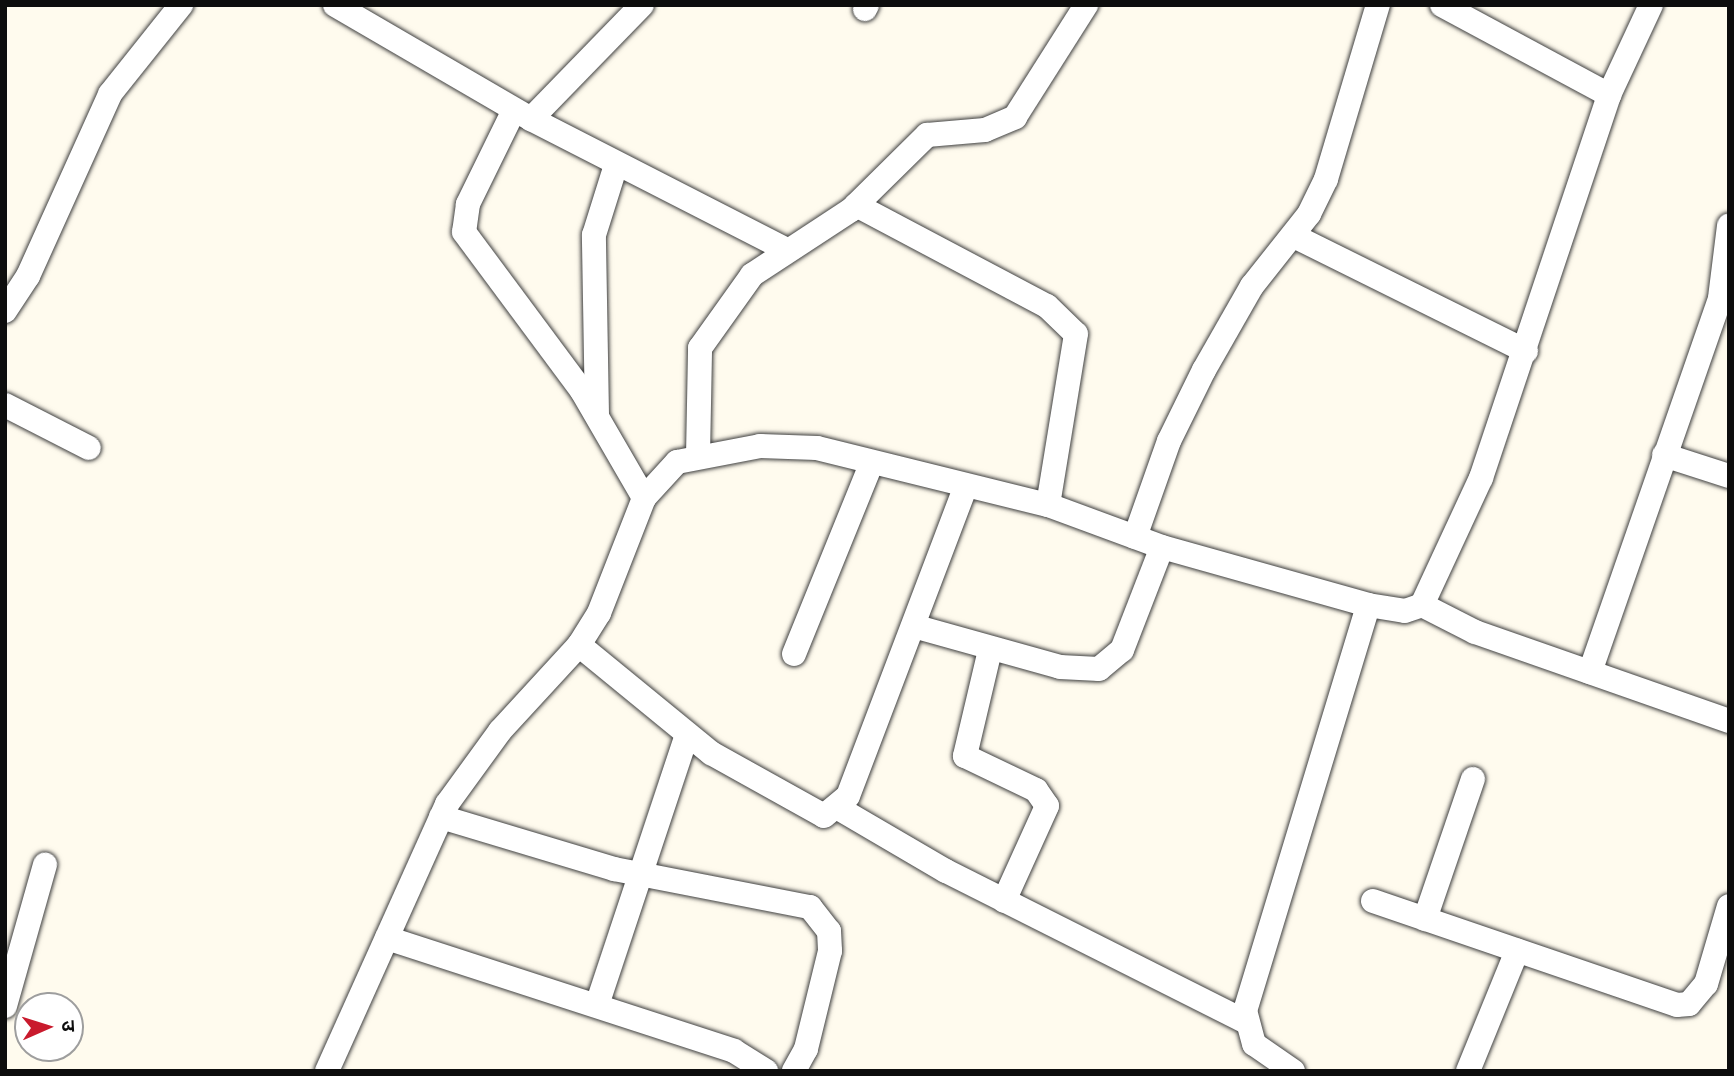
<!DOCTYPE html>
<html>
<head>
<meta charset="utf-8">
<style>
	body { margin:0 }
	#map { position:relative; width:1734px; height:1076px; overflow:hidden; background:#fffbee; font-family:"Zilla Slab","Noto Sans Devanagari",serif }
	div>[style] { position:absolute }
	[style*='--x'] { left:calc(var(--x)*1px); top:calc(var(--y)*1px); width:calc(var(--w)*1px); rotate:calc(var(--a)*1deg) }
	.roads { filter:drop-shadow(0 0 2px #404040) drop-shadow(0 0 2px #404040) }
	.street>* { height:24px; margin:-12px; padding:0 12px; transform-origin:12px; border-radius:12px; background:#fff }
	span { translate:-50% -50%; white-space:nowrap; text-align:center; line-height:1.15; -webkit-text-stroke:7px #fff; paint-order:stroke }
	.frame { position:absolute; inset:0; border:7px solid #0d0d0d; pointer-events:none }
	.north { position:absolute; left:14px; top:992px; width:70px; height:70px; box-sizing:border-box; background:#fff; border:2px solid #9e9e9e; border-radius:50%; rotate:87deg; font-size:19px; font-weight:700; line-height:28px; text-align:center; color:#0d0d0d }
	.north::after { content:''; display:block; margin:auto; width:24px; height:32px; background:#c91a2d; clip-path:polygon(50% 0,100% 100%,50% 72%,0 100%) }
</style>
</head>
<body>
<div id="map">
	<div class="roads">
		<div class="street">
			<div style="--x:335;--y:5;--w:227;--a:30.2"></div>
			<div style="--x:531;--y:119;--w:285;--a:27.1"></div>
			<div style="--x:1442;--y:5;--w:190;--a:28.3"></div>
			<div style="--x:865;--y:9;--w:4;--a:-63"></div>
			<div style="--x:514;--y:110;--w:105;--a:116.1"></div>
			<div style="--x:468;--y:204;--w:28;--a:98"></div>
			<div style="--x:464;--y:232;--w:198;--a:53.4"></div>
			<div style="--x:582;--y:391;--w:124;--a:59.9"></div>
			<div style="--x:531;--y:119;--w:159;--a:-45.8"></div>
			<div style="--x:856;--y:205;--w:216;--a:27.9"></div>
			<div style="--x:1047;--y:306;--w:40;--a:44"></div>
			<div style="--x:1076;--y:334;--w:173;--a:99.3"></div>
			<div style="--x:1294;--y:236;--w:259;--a:26.4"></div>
			<div style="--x:5;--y:311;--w:42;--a:-56.7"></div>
			<div style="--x:28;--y:276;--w:200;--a:-65.7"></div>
			<div style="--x:110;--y:94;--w:114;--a:-51.4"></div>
			<div style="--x:5;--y:405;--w:94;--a:27.1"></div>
			<div style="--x:597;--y:415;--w:180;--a:-91"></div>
			<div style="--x:594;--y:235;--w:73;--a:-72.6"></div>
			<div style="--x:1664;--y:455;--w:68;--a:17.9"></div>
			<div style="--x:698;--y:456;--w:108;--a:-88.9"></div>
			<div style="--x:700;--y:348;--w:90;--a:-54.5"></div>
			<div style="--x:752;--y:275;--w:118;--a:-33.3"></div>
			<div style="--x:851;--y:210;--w:107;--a:-44.6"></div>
			<div style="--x:927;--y:135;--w:58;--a:-4.9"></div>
			<div style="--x:985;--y:130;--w:33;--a:-23"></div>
			<div style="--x:1015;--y:117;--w:133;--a:-57.6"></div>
			<div style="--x:1135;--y:537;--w:102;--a:-70.5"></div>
			<div style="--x:1169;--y:441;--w:79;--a:-63.8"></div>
			<div style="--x:1204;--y:370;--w:97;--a:-60.3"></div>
			<div style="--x:1252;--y:286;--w:92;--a:-51.6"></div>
			<div style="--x:1309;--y:214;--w:39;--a:-64"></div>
			<div style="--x:1326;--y:179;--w:182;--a:-73.4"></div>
			<div style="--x:1422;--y:605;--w:59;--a:27"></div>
			<div style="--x:1475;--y:632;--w:269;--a:19.3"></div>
			<div style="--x:917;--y:627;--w:148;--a:15.6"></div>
			<div style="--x:1060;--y:667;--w:39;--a:3"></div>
			<div style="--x:1099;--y:669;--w:30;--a:-40"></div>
			<div style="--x:1122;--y:650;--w:110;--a:-68.8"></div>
			<div style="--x:579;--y:645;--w:171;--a:39.3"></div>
			<div style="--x:711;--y:753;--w:129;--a:29.1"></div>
			<div style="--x:824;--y:816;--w:31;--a:-40"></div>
			<div style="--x:848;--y:796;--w:332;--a:-69.2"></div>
			<div style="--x:990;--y:650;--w:109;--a:103.3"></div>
			<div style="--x:965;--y:756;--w:79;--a:25.6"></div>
			<div style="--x:1036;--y:790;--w:19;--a:55"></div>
			<div style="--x:1047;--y:806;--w:104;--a:114.4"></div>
			<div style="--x:794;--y:654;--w:207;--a:-67.9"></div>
			<div style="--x:1590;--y:672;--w:396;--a:-70.8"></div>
			<div style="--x:1720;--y:298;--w:73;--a:-82.9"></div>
			<div style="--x:838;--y:808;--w:125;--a:30.3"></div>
			<div style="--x:946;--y:871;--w:336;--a:26.7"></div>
			<div style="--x:441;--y:817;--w:181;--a:16.7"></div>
			<div style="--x:614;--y:869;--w:200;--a:11"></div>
			<div style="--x:810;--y:907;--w:31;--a:52"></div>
			<div style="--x:829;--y:931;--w:20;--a:87"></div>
			<div style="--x:830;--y:951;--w:101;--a:103.8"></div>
			<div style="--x:806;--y:1049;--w:25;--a:119"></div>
			<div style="--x:1373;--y:901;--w:321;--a:18.9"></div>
			<div style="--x:1677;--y:1005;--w:12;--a:-5"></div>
			<div style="--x:1689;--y:1004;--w:26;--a:-50"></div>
			<div style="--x:1706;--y:984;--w:81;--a:-73.6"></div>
			<div style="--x:1425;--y:919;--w:148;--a:-71.1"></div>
			<div style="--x:387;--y:938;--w:365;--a:18"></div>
			<div style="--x:734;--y:1051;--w:38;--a:32"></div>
			<div style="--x:597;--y:1005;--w:285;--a:-71.6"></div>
			<div style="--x:5;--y:1006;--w:147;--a:-74.2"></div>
			<div style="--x:327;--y:1071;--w:293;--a:-65.8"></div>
			<div style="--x:447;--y:804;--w:90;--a:-54"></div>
			<div style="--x:500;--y:731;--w:117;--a:-47.4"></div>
			<div style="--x:579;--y:645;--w:38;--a:-58"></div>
			<div style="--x:599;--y:613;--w:123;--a:-68.6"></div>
			<div style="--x:644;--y:498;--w:49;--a:-47.5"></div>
			<div style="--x:677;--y:462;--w:85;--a:-10.9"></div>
			<div style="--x:760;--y:446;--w:57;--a:2"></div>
			<div style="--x:817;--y:448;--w:238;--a:13.9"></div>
			<div style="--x:1048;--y:505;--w:121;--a:20.2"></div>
			<div style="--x:1162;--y:547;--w:214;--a:15.7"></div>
			<div style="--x:1368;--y:605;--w:37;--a:9"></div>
			<div style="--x:1405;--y:611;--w:18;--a:-19"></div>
			<div style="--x:1422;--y:605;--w:140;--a:-65.1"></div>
			<div style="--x:1481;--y:478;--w:404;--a:-71.5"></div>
			<div style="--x:1609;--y:95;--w:99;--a:-65"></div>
			<div style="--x:1293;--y:1071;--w:47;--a:-145.3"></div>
			<div style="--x:1254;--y:1044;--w:34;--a:-105"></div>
			<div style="--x:1245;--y:1011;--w:424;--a:-73.1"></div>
			<div style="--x:1468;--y:1071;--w:130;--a:-67.8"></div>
		</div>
	</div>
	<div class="frame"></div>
	<div class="north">उ</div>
</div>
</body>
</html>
